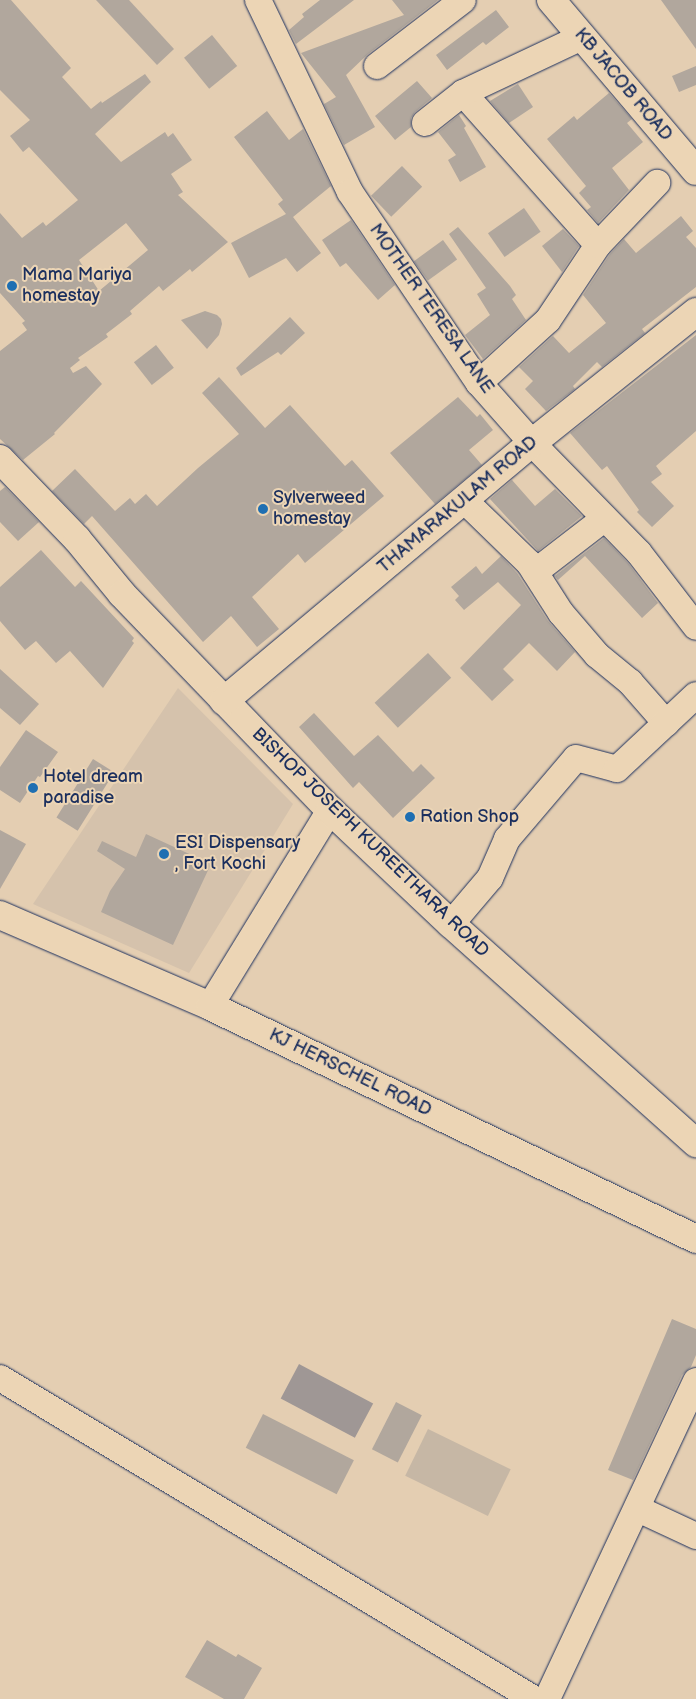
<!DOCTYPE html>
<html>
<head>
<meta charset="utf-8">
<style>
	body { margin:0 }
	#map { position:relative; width:696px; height:1699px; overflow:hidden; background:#e4ceb2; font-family:"Balsamiq Sans",sans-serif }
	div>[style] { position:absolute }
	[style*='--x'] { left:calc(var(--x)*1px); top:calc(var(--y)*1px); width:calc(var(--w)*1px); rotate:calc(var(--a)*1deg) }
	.built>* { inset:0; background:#d5c2ac }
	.green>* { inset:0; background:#c6b7a5; transform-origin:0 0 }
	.water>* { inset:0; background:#9f9795; transform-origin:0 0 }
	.building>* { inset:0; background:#b1a79d; transform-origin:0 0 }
	.roads { filter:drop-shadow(0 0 1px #1b2f5e) drop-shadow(0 0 1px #1b2f5e) }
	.minor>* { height:26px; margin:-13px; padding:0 13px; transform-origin:13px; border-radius:13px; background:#ecd5b5 }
	.tertiary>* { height:28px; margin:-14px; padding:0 14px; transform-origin:14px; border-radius:14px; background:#ecd5b5 }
	.secondary>* { height:28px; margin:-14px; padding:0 14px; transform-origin:14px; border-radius:14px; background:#ecd5b5 }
	.dots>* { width:14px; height:14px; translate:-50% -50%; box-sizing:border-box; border:2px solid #ecd5b5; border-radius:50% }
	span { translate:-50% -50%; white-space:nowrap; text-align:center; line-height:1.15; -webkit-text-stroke:4px #ecd5b5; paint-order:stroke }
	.street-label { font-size:18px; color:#1b2f5e }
	.poi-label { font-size:18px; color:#1b2f5e }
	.left { translate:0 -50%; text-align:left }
</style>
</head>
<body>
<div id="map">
	<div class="built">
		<div style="clip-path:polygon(178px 688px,293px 804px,189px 973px,33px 904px)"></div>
	</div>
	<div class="green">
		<div style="left:428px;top:1429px;width:92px;height:52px;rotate:26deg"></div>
	</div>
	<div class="water">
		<div style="left:299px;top:1364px;width:84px;height:39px;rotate:28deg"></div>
	</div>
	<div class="building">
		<div style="clip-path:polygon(evenodd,0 0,11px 0,71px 68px,62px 77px,91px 109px,101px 101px,102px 103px,145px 74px,151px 82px,95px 134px,121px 162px,165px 132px,168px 137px,173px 133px,192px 160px,171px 174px,183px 192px,178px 195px,228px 242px,192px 272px,190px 269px,163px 291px,159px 286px,130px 311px,132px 314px,106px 334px,108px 337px,78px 358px,80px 360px,70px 368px,73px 373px,86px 366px,102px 384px,54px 433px,55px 434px,23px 460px,0 439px,0 351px,27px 330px,22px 323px,25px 321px,0 293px,0 213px,22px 238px,43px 222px,46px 226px,78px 200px,29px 147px,23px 152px,10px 136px,30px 120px,0 90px,0 0,126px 223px,148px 250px,99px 291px,79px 260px,126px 223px)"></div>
		<div style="clip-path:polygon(96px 0,129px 0,174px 49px,157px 65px)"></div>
		<div style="clip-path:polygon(320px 0,354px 0,296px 44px,289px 30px,304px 17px,302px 14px)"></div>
		<div style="clip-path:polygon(392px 0,438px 0,368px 54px,346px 75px,375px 127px,344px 145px,324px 104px,336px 97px,301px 53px,404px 15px)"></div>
		<div style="clip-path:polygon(661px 0,696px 0,696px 49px)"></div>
		<div style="clip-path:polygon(496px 10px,509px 27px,486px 45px,483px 42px,447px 70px,436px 55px)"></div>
		<div style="left:212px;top:35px;width:40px;height:36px;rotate:51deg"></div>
		<div style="clip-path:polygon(696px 66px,696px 85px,679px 92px,672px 76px)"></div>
		<div style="clip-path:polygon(417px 81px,432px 98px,415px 112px,411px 118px,411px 127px,395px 140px,375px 116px)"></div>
		<div style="clip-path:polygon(518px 84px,533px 107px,509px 123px,490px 101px)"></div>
		<div style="clip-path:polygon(609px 93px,632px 119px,627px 123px,643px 142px,612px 168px,629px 190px,598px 223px,587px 210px,591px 207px,579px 193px,586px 186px,547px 139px,574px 116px,577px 120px)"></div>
		<div style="clip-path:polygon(267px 111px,289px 140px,303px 129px,331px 186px,293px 217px,321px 253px,297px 272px,286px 258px,249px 278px,231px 243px,286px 214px,278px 204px,283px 200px,234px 137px)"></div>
		<div style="clip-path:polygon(459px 115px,466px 126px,464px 128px,486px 167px,460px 182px,448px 160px,456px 155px,438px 132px)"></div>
		<div style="left:402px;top:166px;width:29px;height:43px;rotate:46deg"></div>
		<div style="left:524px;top:208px;width:29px;height:44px;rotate:55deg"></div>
		<div style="clip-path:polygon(681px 216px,693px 231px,686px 237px,696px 248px,696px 287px,642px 329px,645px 333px,602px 367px,597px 362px,573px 386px,575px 389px,546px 411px,525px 389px,533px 381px,519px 367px,553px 336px,569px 353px,606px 323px,583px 295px,610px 254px,624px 239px,636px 253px)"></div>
		<div style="clip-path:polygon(351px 220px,395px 285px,378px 300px,346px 263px,340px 267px,322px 240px)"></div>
		<div style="clip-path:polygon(458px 227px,510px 286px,516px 295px,512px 299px,526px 320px,483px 359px,465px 335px,490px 315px,477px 294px,486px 288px,449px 234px)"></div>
		<div style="clip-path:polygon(563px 229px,579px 246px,562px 272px,542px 246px)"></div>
		<div style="left:443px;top:240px;width:24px;height:36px;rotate:54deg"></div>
		<div style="clip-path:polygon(205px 311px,217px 315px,221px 319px,222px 324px,219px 335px,207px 349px,181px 320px)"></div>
		<div style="clip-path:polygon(290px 317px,305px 333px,281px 355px,278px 352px,241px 376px,236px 368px)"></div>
		<div style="clip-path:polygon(696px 335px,696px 431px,656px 466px,662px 474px,651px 482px,674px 506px,652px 527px,637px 512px,639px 510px,607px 466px,602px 470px,570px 433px)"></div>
		<div style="left:156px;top:345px;width:29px;height:28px;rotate:52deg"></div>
		<div style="clip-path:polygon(219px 377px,265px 428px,290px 405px,345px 466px,352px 460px,384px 496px,305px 563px,298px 554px,252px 597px,279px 629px,257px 647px,231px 616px,203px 642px,92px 516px,84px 524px,52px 491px,75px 469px,115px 511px,130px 498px,135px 504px,146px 494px,157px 506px,198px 468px,239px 434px,202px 393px)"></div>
		<div style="clip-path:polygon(458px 397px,477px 417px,480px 414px,493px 430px,469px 450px,482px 465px,435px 504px,390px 453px)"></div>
		<div style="clip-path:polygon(512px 480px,535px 506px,555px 489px,582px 516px,538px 551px,490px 499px)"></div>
		<div style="clip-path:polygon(5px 487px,39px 522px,18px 541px,0 522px,0 491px)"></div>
		<div style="clip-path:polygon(604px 538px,628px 563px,658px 603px,642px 618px,585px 556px,558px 580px,555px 576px)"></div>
		<div style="clip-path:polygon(41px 550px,75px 587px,81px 581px,134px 638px,132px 641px,134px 643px,103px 688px,70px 651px,56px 663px,36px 641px,25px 650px,0 621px,0 587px)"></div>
		<div style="clip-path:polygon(501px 556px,517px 573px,548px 621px,575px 652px,557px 671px,529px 643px,503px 669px,514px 680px,492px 701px,460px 668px,521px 605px,498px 582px,464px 610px,455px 600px,459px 596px,451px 587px,476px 566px,482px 574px)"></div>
		<div style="left:428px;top:653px;width:34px;height:73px;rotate:47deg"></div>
		<div style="clip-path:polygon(0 669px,39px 704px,20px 725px,0 708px)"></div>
		<div style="clip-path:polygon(314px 713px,354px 756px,378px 735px,413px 772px,421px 764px,435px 778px,393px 818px,359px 782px,353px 788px,299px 727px)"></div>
		<div style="clip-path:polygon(26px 730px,58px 752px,40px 777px,38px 776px,20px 803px,0 790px,0 767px)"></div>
		<div style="left:93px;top:759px;width:25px;height:69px;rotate:32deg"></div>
		<div style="clip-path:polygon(0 830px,26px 844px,0 889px)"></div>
		<div style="clip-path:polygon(146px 834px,211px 864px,173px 945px,101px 912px,110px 891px,125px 869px,97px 851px,102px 841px,136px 857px)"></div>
		<div style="clip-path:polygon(672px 1319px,696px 1329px,696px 1355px,691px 1367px,682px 1375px,633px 1480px,608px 1470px)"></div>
		<div style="left:396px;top:1402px;width:29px;height:53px;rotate:27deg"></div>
		<div style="left:263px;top:1414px;width:102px;height:38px;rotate:27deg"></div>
		<div style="clip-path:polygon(207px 1640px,236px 1657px,238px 1654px,262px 1668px,244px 1699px,224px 1699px,185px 1677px)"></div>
	</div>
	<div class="roads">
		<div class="minor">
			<div style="--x:258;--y:0;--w:213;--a:64.4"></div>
			<div style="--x:350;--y:192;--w:230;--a:56"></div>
			<div style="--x:479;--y:383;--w:80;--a:48.5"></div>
			<div style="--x:532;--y:443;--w:153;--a:45.8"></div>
			<div style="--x:639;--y:553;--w:93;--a:52.4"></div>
			<div style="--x:377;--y:66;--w:108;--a:-37.5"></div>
			<div style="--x:463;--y:93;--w:203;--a:48.4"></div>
			<div style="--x:425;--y:123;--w:48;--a:-38.3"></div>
			<div style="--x:463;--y:93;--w:132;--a:-25.2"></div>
			<div style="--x:479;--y:383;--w:93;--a:-42.4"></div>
			<div style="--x:548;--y:320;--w:90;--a:-56.3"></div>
			<div style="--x:598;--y:245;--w:86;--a:-46.4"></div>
			<div style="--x:464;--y:500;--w:91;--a:44.1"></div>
			<div style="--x:529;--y:563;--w:59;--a:57.4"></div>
			<div style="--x:561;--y:613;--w:55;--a:49.4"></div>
			<div style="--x:597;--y:655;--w:43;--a:39.3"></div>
			<div style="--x:630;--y:682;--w:55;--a:48.7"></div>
			<div style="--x:535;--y:572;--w:88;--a:-37.6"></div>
			<div style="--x:451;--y:924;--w:60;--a:-49.7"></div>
			<div style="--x:490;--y:878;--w:43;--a:-66.4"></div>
			<div style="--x:507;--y:839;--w:106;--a:-49.6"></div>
			<div style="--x:576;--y:758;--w:42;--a:15"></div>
			<div style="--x:617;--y:769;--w:108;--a:-43.1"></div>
			<div style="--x:210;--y:1006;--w:230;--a:-58.5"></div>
			<div style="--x:0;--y:1378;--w:623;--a:31.01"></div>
			<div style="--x:638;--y:1509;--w:64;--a:25"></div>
			<div style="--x:547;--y:1699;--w:351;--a:-64.9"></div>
		</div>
		<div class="tertiary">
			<div style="--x:0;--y:459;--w:111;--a:46.1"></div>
			<div style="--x:77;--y:539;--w:71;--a:50.7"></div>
			<div style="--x:122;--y:594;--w:300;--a:46.1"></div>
			<div style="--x:330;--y:810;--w:166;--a:43.3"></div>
			<div style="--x:451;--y:924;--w:329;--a:41.8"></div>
			<div style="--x:224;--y:701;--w:402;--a:-40"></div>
			<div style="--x:532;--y:443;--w:210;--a:-38.6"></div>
		</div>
		<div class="secondary">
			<div style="--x:551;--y:0;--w:224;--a:49.7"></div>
			<div style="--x:0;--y:915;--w:229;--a:23.4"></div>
			<div style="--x:210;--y:1006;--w:539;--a:25.61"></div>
		</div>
	</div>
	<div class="dots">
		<div style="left:12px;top:286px;background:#1f6fb2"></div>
		<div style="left:263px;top:509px;background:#1f6fb2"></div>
		<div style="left:33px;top:788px;background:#1f6fb2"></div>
		<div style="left:410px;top:817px;background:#1f6fb2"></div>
		<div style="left:164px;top:854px;background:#1f6fb2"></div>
	</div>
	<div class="street-label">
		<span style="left:623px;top:85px;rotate:50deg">KB JACOB ROAD</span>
		<span style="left:431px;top:309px;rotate:55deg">MOTHER TERESA LANE</span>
		<span style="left:458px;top:505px;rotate:-40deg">THAMARAKULAM ROAD</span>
		<span style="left:370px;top:843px;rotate:44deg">BISHOP JOSEPH KUREETHARA ROAD</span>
		<span style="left:350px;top:1073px;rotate:26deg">KJ HERSCHEL ROAD</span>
	</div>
	<div class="poi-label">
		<span class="left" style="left:22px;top:286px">Mama Mariya<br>homestay</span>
		<span class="left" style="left:273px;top:509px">Sylverweed<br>homestay</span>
		<span class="left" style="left:43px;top:788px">Hotel dream<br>paradise</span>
		<span class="left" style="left:420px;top:817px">Ration Shop</span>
		<span class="left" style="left:175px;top:854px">ESI Dispensary<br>, Fort Kochi</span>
	</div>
</div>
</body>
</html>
